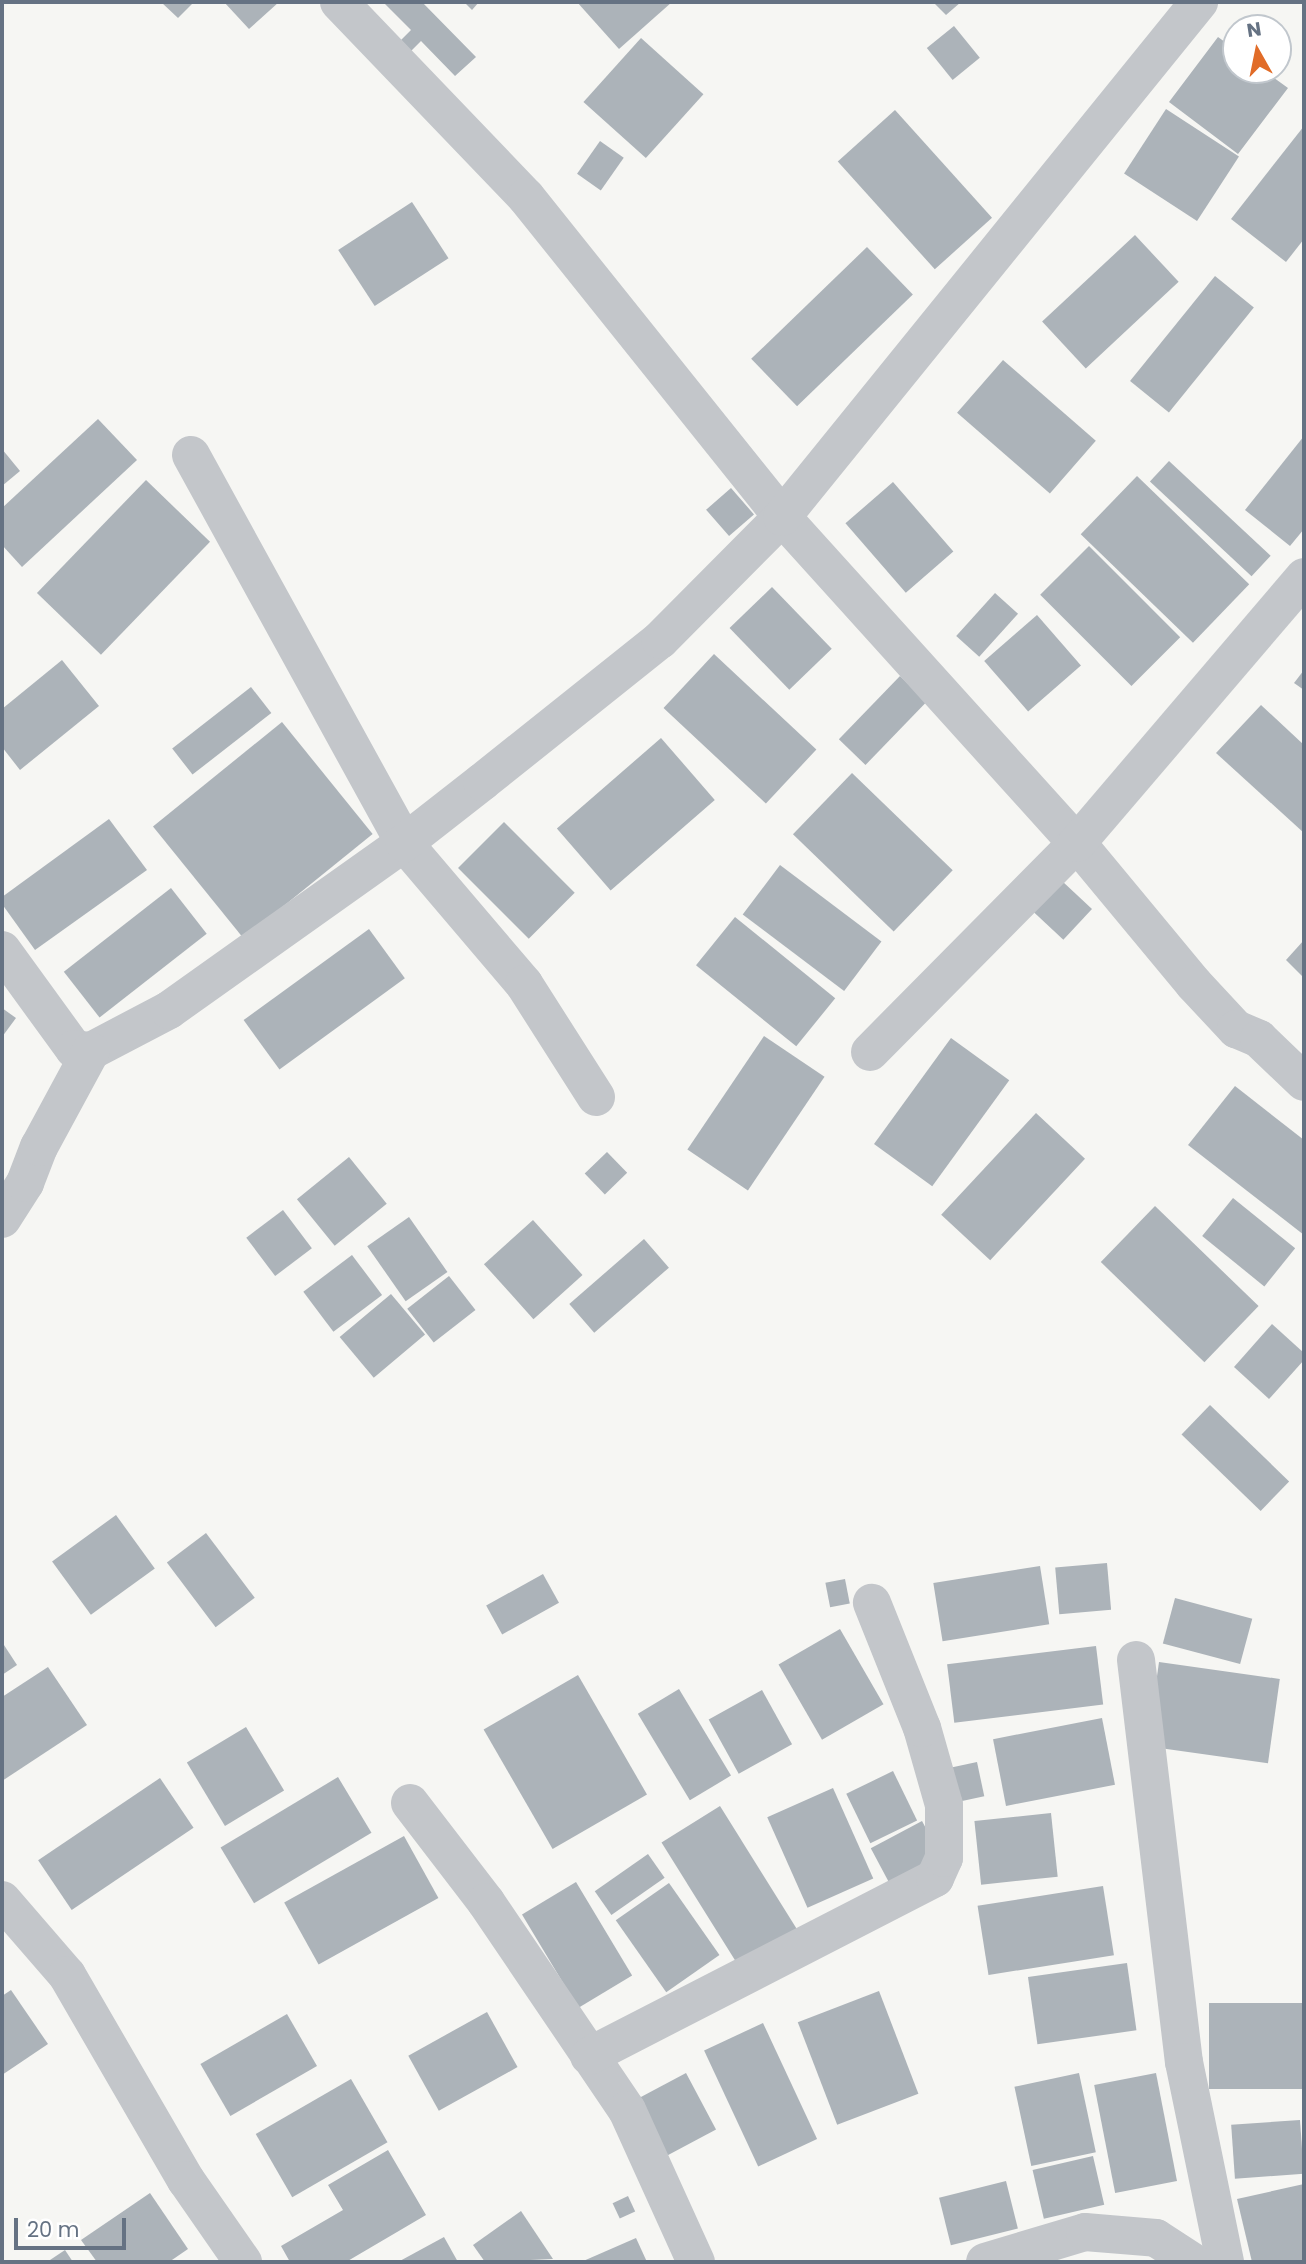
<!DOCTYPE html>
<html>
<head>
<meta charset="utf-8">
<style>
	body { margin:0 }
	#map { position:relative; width:1306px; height:2264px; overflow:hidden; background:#f6f6f3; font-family:Poppins,sans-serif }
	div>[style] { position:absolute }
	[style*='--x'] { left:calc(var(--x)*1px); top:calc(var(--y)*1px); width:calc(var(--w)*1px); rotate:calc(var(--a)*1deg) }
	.building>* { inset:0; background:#acb3b9; transform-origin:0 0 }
	.minor>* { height:38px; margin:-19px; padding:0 19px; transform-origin:19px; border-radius:19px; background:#c3c6ca }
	span { translate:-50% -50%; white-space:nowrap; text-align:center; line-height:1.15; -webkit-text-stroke:7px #fff; paint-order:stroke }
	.frame { position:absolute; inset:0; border:4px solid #657283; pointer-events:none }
	.north { position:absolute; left:1222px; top:14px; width:70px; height:70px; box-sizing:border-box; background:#fff; border:2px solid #c1c7cd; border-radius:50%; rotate:351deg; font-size:19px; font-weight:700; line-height:28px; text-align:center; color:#657283 }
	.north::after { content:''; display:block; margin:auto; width:24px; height:32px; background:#e16c28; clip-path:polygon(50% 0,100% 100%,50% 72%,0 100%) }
	.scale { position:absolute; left:14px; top:2218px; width:112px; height:32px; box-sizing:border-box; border:4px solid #657283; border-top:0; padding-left:9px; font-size:21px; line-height:24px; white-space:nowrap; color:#657283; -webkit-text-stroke:5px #fff; paint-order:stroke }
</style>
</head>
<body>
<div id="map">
	<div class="building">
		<div style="clip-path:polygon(161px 2px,194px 2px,178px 18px)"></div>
		<div style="clip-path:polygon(224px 2px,279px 2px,249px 29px)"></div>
		<div style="clip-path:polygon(383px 2px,422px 2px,476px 57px,455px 76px,421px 41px,411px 51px,401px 40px,411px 30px)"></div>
		<div style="clip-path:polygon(464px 2px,479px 2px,472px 10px)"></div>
		<div style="clip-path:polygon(577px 2px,672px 2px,619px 49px)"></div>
		<div style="clip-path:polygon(933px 2px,961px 2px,946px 15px)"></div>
		<div style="left:954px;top:26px;width:41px;height:35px;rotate:51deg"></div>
		<div style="clip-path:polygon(1218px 37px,1236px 50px,1236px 70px,1263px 70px,1288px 88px,1238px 154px,1169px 102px)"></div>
		<div style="left:641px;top:38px;width:84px;height:86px;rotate:42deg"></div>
		<div style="left:1166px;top:109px;width:87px;height:77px;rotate:33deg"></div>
		<div style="left:895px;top:110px;width:145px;height:77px;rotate:48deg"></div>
		<div style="clip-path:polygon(1304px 126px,1304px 239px,1286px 262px,1231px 219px)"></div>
		<div style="left:600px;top:141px;width:29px;height:40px;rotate:35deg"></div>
		<div style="left:412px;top:202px;width:67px;height:88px;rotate:57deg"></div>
		<div style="left:1135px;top:235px;width:64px;height:127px;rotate:47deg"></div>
		<div style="left:867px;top:247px;width:66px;height:161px;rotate:46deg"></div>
		<div style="left:1215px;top:276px;width:50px;height:135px;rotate:39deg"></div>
		<div style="left:1003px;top:360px;width:123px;height:70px;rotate:41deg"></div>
		<div style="clip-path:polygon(98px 419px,137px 460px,22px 567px,2px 545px,2px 508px)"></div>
		<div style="clip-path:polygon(1304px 436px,1304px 529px,1290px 546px,1245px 510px)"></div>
		<div style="clip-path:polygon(2px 449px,20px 471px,2px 486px)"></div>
		<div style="left:1169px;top:461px;width:139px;height:28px;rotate:43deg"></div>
		<div style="left:1137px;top:476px;width:156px;height:81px;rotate:44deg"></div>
		<div style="left:146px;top:480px;width:89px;height:157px;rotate:44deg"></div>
		<div style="left:893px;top:482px;width:92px;height:63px;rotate:49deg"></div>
		<div style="left:731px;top:488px;width:35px;height:33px;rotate:49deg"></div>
		<div style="left:1089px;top:546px;width:129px;height:69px;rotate:45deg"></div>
		<div style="left:772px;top:587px;width:86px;height:59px;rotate:46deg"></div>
		<div style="left:995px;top:593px;width:31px;height:58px;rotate:42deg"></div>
		<div style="left:1037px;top:615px;width:67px;height:70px;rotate:49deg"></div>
		<div style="left:714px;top:654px;width:140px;height:74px;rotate:43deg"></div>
		<div style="clip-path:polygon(62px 660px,99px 706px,20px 770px,2px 747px,2px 709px)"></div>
		<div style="clip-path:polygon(1304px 670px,1304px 690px,1294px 683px)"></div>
		<div style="left:900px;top:676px;width:37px;height:88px;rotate:44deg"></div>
		<div style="left:251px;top:687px;width:33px;height:100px;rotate:52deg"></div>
		<div style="clip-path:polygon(1261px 705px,1304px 745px,1304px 833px,1216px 753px)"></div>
		<div style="left:282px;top:722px;width:144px;height:166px;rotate:51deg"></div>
		<div style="left:661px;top:738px;width:82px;height:138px;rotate:49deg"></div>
		<div style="left:852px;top:773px;width:140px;height:85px;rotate:44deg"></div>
		<div style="clip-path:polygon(109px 819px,147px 870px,35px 950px,2px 904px,2px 897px)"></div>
		<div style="left:504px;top:822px;width:100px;height:65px;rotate:45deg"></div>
		<div style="left:780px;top:865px;width:127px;height:62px;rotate:37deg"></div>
		<div style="left:1062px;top:881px;width:41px;height:42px;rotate:43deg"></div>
		<div style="left:171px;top:888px;width:58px;height:136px;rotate:52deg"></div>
		<div style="left:735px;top:917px;width:129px;height:62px;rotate:39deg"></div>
		<div style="left:369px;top:929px;width:61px;height:155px;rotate:54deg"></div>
		<div style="clip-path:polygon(1304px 940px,1304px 978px,1286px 960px)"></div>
		<div style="clip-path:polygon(2px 1008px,16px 1018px,2px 1037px)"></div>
		<div style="left:764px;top:1036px;width:73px;height:137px;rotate:34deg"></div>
		<div style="left:951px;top:1038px;width:72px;height:131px;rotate:36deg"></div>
		<div style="clip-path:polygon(1235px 1086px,1304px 1140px,1304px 1235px,1188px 1145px)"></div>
		<div style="left:1036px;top:1113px;width:67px;height:139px;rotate:43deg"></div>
		<div style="left:607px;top:1152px;width:29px;height:31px;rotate:46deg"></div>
		<div style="left:349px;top:1157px;width:60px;height:67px;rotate:51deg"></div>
		<div style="left:1233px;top:1198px;width:80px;height:49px;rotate:39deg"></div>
		<div style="left:1155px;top:1206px;width:144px;height:78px;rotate:44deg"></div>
		<div style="left:283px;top:1210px;width:48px;height:46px;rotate:53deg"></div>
		<div style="left:409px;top:1217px;width:67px;height:51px;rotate:55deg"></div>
		<div style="left:533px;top:1220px;width:74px;height:66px;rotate:48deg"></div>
		<div style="left:644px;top:1239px;width:38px;height:99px;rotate:49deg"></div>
		<div style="left:352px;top:1255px;width:50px;height:61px;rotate:53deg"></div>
		<div style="left:449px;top:1276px;width:43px;height:53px;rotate:52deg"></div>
		<div style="left:391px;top:1294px;width:53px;height:67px;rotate:50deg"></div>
		<div style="clip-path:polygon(1272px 1324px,1304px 1353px,1304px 1360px,1269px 1399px,1234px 1367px)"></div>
		<div style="left:1210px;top:1405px;width:110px;height:41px;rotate:44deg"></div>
		<div style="left:116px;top:1515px;width:66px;height:79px;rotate:54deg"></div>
		<div style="left:206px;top:1533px;width:81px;height:49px;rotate:53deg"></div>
		<div style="left:1107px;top:1563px;width:47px;height:52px;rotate:85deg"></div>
		<div style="left:1040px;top:1566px;width:59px;height:108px;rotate:81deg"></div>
		<div style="left:543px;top:1574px;width:33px;height:65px;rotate:61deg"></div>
		<div style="left:845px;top:1579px;width:25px;height:20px;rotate:79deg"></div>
		<div style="left:1175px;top:1598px;width:80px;height:47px;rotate:15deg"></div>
		<div style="left:840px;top:1629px;width:87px;height:71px;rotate:60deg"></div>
		<div style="clip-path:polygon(2px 1642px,17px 1665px,2px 1675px)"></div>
		<div style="left:1096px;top:1646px;width:59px;height:150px;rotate:83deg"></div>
		<div style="left:1159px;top:1662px;width:122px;height:85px;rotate:8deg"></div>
		<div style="clip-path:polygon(48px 1667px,87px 1725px,2px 1781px,2px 1697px)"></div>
		<div style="left:578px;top:1675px;width:138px;height:109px;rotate:60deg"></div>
		<div style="left:679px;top:1689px;width:101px;height:48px;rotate:59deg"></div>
		<div style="left:762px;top:1690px;width:62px;height:61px;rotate:61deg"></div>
		<div style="left:1102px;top:1718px;width:68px;height:111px;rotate:79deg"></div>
		<div style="left:246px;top:1727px;width:74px;height:69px;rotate:59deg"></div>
		<div style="left:977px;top:1762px;width:35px;height:25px;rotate:78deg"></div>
		<div style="left:893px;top:1771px;width:55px;height:52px;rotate:64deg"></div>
		<div style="left:338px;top:1777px;width:65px;height:137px;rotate:59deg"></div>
		<div style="left:160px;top:1778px;width:60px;height:147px;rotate:56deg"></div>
		<div style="left:833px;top:1788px;width:99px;height:72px;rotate:66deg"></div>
		<div style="left:720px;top:1806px;width:145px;height:69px;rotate:58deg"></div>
		<div style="left:1051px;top:1813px;width:64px;height:77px;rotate:84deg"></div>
		<div style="left:922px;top:1821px;width:44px;height:58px;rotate:62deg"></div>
		<div style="left:404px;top:1836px;width:71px;height:137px;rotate:61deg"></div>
		<div style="left:648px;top:1854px;width:29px;height:65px;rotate:55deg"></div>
		<div style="left:576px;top:1882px;width:109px;height:63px;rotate:59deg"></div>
		<div style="left:669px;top:1883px;width:88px;height:65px;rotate:55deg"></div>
		<div style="left:1103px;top:1886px;width:70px;height:127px;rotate:81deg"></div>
		<div style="left:1127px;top:1963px;width:68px;height:100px;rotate:82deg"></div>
		<div style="clip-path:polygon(11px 1990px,48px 2044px,2px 2075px,2px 1996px)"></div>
		<div style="left:879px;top:1991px;width:110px;height:87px;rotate:69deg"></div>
		<div style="left:1304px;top:2003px;width:86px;height:95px;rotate:90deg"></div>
		<div style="left:487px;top:2012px;width:63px;height:90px;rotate:61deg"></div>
		<div style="left:287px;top:2014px;width:60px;height:100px;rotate:60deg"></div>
		<div style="left:763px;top:2023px;width:128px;height:65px;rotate:65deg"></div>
		<div style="left:686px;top:2073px;width:64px;height:59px;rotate:62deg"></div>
		<div style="left:1079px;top:2073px;width:81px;height:66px;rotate:78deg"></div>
		<div style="left:1156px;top:2073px;width:110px;height:63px;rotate:79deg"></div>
		<div style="left:351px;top:2079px;width:73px;height:110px;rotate:60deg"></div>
		<div style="left:1300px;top:2120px;width:54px;height:69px;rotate:86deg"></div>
		<div style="clip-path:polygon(388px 2150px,426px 2215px,346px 2262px,290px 2262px,281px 2246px,343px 2210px,328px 2185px)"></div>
		<div style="left:1093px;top:2156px;width:50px;height:62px;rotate:77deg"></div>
		<div style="left:1006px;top:2181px;width:49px;height:69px;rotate:76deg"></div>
		<div style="clip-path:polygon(1304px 2184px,1304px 2262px,1252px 2262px,1237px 2199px)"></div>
		<div style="clip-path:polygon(150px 2193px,188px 2249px,169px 2262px,97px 2262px,81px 2240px)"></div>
		<div style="left:628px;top:2196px;width:17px;height:17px;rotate:65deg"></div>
		<div style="clip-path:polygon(521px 2211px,553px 2259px,485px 2262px,473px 2245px)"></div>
		<div style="clip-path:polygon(444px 2237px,458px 2262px,398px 2262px)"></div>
		<div style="clip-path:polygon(636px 2238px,647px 2262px,581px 2262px)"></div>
		<div style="clip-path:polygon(65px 2250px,73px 2262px,47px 2262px)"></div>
	</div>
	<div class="minor">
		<div style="--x:339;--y:2;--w:270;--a:46.2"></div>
		<div style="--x:526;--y:197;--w:410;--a:51.3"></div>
		<div style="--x:782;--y:517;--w:440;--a:47.9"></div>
		<div style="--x:1077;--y:843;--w:183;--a:50.3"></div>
		<div style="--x:1194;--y:984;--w:62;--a:47"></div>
		<div style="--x:1236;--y:1029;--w:25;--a:23"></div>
		<div style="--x:1259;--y:1039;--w:62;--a:43.7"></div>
		<div style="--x:191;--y:455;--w:443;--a:61.2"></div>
		<div style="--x:404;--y:843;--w:185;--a:49.6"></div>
		<div style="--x:524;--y:984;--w:134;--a:57.5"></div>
		<div style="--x:2;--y:950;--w:122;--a:54"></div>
		<div style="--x:74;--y:1049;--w:17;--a:7"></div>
		<div style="--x:91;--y:1051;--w:88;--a:-27.7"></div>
		<div style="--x:169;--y:1010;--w:288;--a:-35.4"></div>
		<div style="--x:404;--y:843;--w:99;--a:-38"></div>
		<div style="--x:482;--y:782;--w:228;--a:-38.6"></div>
		<div style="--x:660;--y:640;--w:173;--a:-45.2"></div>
		<div style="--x:782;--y:517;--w:663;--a:-51"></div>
		<div style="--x:870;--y:1052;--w:294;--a:-45.3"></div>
		<div style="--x:1077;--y:843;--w:350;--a:-49.5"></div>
		<div style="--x:2;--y:1219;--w:43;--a:-57.4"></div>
		<div style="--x:25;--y:1183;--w:39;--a:-69"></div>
		<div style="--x:39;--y:1147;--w:109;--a:-61.6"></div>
		<div style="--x:1136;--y:1660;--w:405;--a:83.2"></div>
		<div style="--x:1184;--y:2062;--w:204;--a:78.4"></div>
		<div style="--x:410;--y:1803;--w:125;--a:52.5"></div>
		<div style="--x:486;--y:1902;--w:251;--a:55.9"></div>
		<div style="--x:627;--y:2110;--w:167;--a:65.6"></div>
		<div style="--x:2;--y:1900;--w:99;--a:49.1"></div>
		<div style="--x:67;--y:1975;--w:237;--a:59.9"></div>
		<div style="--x:186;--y:2180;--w:100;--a:55.2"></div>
		<div style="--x:589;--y:2056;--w:389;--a:-27.2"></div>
		<div style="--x:935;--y:1878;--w:22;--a:-66"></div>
		<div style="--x:944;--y:1858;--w:53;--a:-90"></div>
		<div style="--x:944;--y:1805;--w:80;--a:-105.9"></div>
		<div style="--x:922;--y:1728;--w:135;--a:-111.8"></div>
		<div style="--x:985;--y:2262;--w:104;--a:-16.7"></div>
		<div style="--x:1085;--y:2232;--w:71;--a:4.8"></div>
		<div style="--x:1156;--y:2238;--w:44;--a:33"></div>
	</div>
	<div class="frame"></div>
	<div class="north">N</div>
	<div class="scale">20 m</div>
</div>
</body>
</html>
